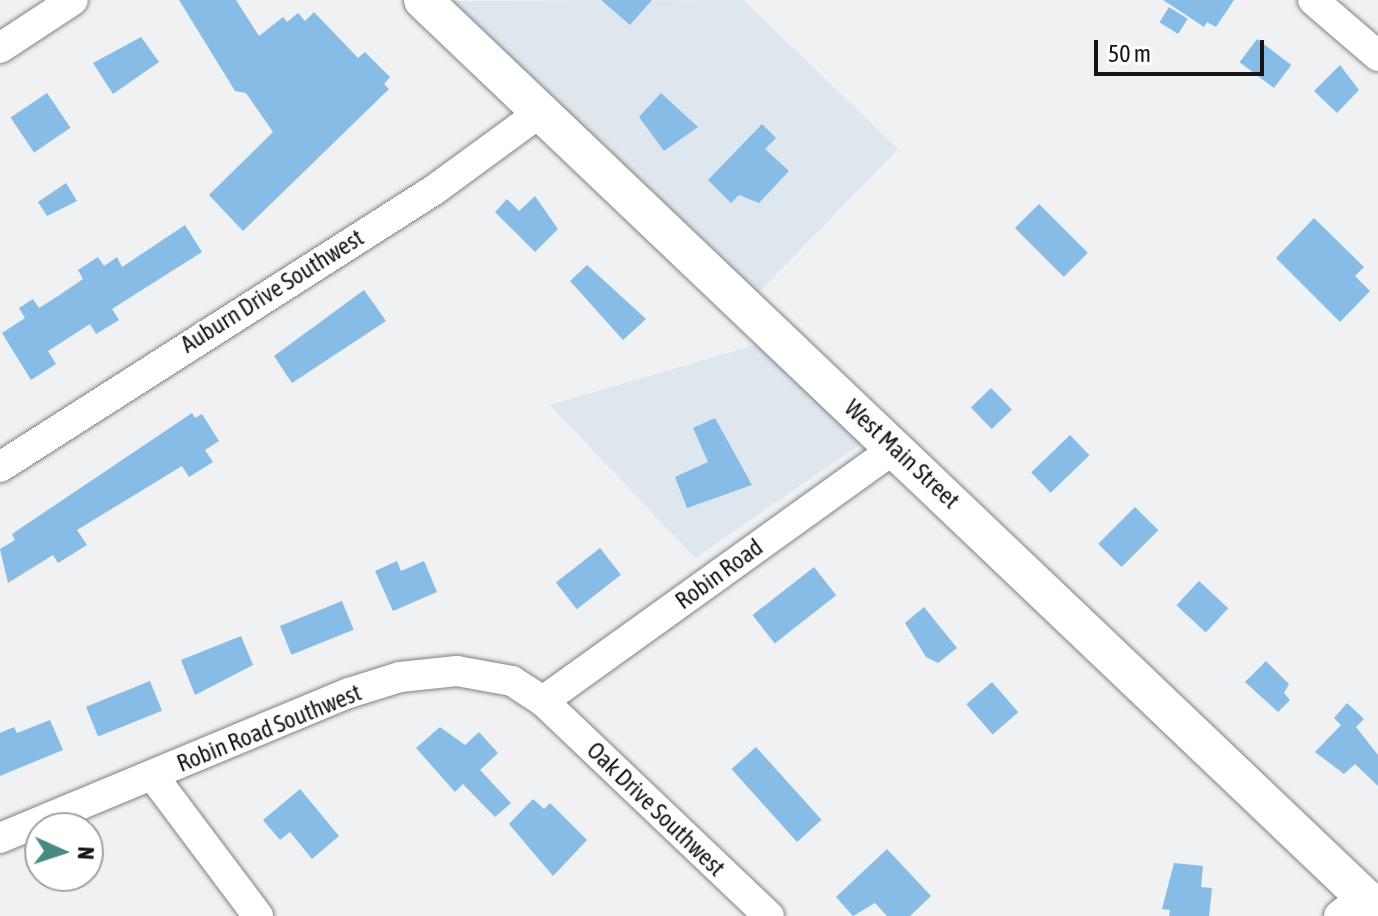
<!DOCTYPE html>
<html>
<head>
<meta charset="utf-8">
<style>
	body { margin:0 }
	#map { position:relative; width:1378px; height:916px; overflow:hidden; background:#eff1f3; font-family:"Asap Condensed",sans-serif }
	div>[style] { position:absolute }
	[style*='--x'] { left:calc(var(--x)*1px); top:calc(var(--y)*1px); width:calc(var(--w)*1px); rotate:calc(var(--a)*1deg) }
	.built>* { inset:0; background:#dfe7ee }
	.building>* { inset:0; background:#87bce6; transform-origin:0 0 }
	.roads { filter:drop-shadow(0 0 2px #808283) drop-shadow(0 0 2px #808283) }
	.minor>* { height:30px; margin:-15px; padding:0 15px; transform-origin:15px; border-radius:15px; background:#fff }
	.major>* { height:38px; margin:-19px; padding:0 19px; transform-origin:19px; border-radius:19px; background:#fff }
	span { translate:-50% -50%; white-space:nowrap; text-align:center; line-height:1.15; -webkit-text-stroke:6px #fff; paint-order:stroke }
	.street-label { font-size:24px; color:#161617 }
	.north { position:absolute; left:24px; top:812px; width:80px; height:80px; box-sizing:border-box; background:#fff; border:2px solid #a2a2a2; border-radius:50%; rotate:93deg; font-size:22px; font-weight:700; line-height:32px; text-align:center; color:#161617 }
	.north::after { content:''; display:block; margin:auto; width:28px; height:36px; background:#468a80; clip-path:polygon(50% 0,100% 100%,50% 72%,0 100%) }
	.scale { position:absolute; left:1094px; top:40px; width:170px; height:36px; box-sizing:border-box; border:4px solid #161617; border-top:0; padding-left:10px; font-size:24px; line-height:28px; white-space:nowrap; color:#161617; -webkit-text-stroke:6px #fff; paint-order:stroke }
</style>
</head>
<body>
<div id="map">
	<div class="built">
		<div style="clip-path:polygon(743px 0,898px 149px,759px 292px,451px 1px)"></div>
		<div style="clip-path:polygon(759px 344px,862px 443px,695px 558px,550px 405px)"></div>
	</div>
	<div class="building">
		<div style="clip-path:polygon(179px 0,236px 0,259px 36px,283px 17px,287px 22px,298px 13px,305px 21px,314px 12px,358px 58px,365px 52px,390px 77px,384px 84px,389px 89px,243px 231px,209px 195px,273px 132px,246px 93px,235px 91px)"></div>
		<div style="clip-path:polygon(601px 0,652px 0,630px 25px)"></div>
		<div style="clip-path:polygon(1163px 0,1234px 0,1216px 27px,1207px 22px,1204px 27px)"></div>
		<div style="left:1169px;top:7px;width:22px;height:18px;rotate:32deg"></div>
		<div style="clip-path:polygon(141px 37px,159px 62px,113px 94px,93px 63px)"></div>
		<div style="left:1257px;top:39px;width:43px;height:29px;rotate:37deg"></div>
		<div style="clip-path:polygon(1340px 65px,1359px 90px,1337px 113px,1314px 91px)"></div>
		<div style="left:47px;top:93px;width:42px;height:44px;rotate:56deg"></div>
		<div style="clip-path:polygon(661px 93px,698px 127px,664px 151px,639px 117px)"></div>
		<div style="clip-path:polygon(762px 124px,776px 138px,765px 149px,789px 171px,759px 203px,739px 195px,731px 203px,708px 180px)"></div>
		<div style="clip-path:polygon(66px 183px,77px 201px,47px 216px,38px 202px)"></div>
		<div style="clip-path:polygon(535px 196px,558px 229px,535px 252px,495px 212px,507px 199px,519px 211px)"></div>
		<div style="left:1039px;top:204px;width:69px;height:34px;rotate:45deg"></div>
		<div style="clip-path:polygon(1314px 218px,1364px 267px,1355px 276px,1370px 291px,1340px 322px,1276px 258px)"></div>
		<div style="clip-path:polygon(185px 225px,202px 252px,112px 309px,119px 320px,96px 334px,90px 324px,48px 351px,56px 364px,31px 380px,2px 333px,25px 318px,19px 308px,33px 299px,39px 308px,58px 296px,83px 279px,78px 270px,98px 257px,104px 266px,117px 257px,122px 267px)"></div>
		<div style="clip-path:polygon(587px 265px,646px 319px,623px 340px,570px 281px)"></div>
		<div style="clip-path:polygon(364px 290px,386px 321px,292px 383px,274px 356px)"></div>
		<div style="left:991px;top:388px;width:30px;height:28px;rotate:46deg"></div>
		<div style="clip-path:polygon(192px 413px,195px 418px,202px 414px,219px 441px,205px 450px,213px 462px,189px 477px,182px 466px,77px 530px,87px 545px,58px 563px,53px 555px,8px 583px,0 549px,15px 540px,12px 534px)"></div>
		<div style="clip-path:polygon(715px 418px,752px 485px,687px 508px,675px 477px,708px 462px,693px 428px)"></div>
		<div style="left:1070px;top:435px;width:28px;height:54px;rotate:46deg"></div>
		<div style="left:1135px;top:507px;width:33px;height:52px;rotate:45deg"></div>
		<div style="left:600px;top:548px;width:34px;height:56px;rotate:52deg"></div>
		<div style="clip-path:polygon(397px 561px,401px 571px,424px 561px,437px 592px,393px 611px,375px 571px)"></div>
		<div style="left:814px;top:567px;width:36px;height:78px;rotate:52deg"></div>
		<div style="left:1199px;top:581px;width:40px;height:33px;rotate:43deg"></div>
		<div style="left:342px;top:601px;width:31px;height:67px;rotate:68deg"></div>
		<div style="clip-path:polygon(924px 607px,957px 648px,938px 663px,926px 657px,905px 623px)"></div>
		<div style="clip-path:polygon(241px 636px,253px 665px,195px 695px,181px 660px)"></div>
		<div style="clip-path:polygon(1266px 661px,1289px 684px,1284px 693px,1290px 700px,1278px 712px,1245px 682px)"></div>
		<div style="left:150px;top:681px;width:32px;height:69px;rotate:68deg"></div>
		<div style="left:992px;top:682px;width:40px;height:34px;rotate:49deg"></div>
		<div style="clip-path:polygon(1347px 703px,1364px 719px,1356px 727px,1378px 755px,1378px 786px,1355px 764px,1344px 774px,1315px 752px,1341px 725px,1334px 718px)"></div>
		<div style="clip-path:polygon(50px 720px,63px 750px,0 776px,0 733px,14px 727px,17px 733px)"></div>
		<div style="clip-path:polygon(440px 727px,465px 745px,479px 732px,498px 753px,480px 770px,511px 803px,495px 817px,463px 784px,455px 792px,416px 748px)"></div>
		<div style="left:756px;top:747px;width:98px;height:33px;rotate:48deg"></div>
		<div style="clip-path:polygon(300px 789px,339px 836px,312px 859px,290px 832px,280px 840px,263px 820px)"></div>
		<div style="clip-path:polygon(533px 799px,544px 809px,550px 803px,587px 840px,553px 876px,509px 824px)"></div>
		<div style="clip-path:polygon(887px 849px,931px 896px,910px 916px,887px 916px,875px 903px,853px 916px,836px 897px)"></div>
		<div style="clip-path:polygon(1174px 863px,1203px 866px,1201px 887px,1212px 888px,1209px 916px,1169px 916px,1170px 910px,1162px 909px)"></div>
	</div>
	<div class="roads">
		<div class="minor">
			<div style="--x:1313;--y:0;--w:86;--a:40.7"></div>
			<div style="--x:0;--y:48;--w:87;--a:-33.3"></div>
			<div style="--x:0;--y:467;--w:515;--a:-32.55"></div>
			<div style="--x:434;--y:190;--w:134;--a:-36.2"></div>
			<div style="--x:543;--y:701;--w:433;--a:-35.7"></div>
			<div style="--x:153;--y:776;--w:175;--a:53.1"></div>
			<div style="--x:0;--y:838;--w:378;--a:-22.6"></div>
			<div style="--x:349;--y:693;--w:53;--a:-17.4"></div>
			<div style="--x:400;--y:677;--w:57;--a:-6"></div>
			<div style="--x:457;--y:671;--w:56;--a:10.3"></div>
			<div style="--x:512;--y:681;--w:37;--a:33"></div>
			<div style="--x:543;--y:701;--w:312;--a:43.6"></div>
			<div style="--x:1339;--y:916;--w:32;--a:-39"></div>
		</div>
		<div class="major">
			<div style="--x:423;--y:0;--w:1319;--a:43.62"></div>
		</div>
	</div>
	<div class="street-label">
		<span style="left:272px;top:291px;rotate:-32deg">Auburn Drive Southwest</span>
		<span style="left:902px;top:454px;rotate:43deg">West Main Street</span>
		<span style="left:719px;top:574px;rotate:-36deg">Robin Road</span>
		<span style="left:269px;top:728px;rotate:-22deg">Robin Road Southwest</span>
		<span style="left:656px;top:809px;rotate:44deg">Oak Drive Southwest</span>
	</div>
	<div class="north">N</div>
	<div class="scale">50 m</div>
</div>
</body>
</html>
